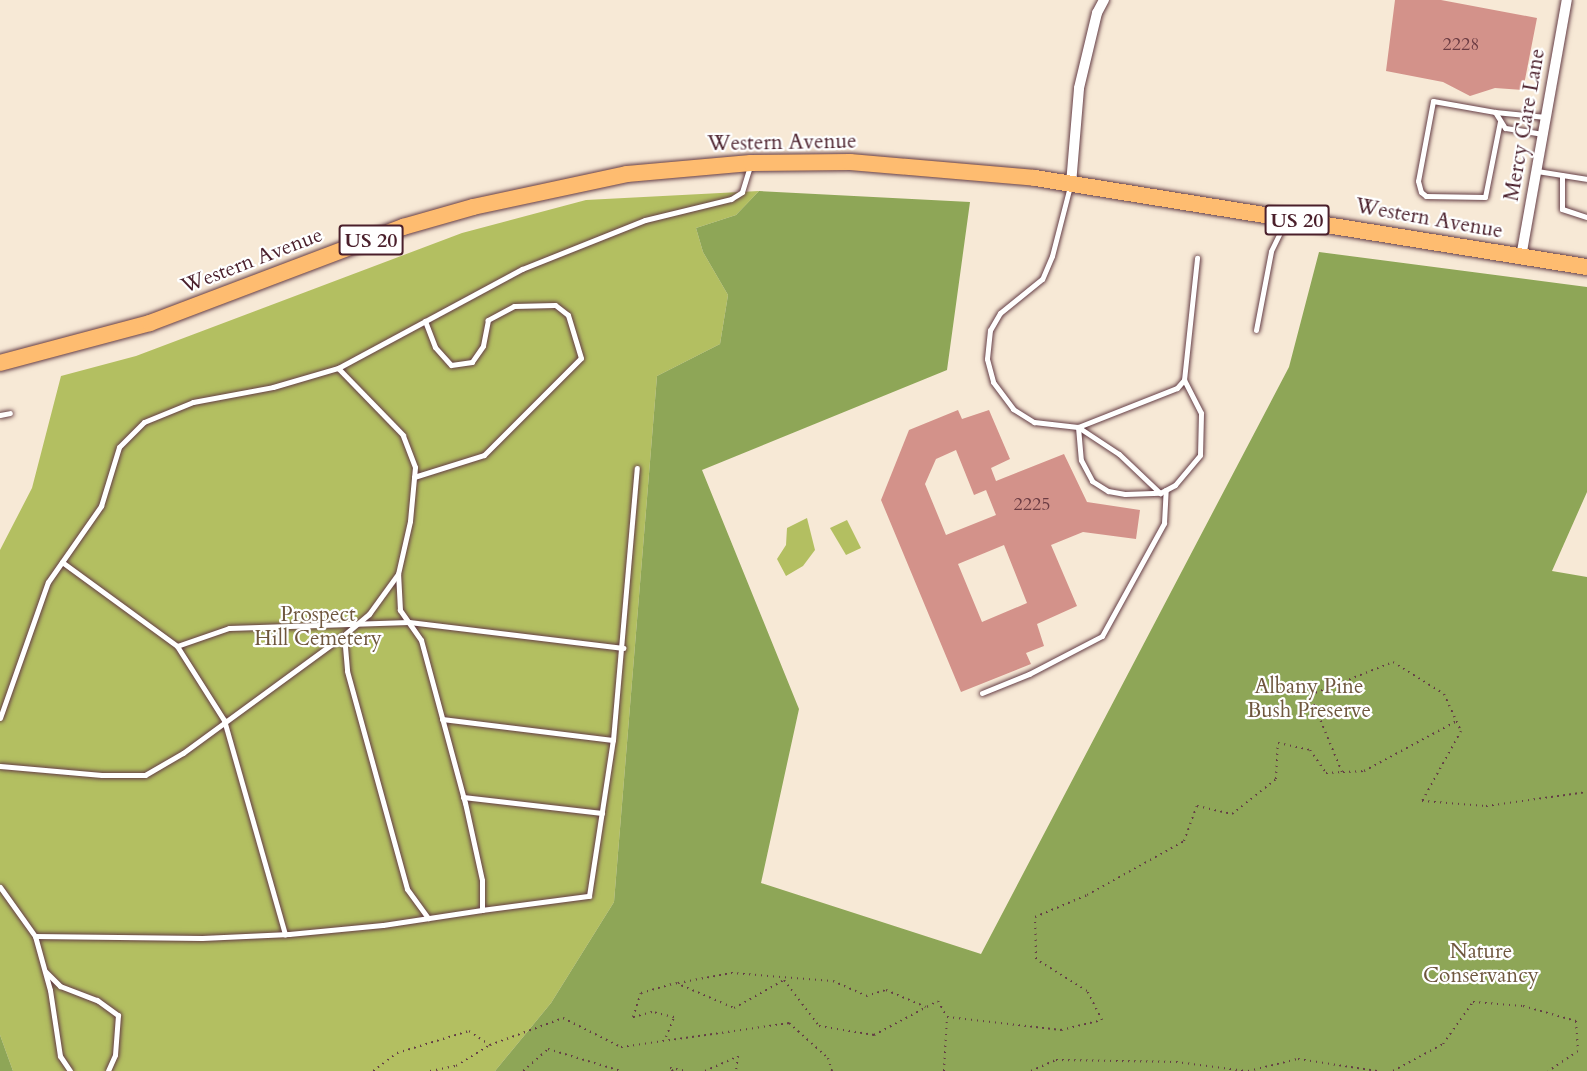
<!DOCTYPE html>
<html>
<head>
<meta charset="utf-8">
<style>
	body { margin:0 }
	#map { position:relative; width:1587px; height:1071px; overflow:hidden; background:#f7e9d6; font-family:Cardo,serif }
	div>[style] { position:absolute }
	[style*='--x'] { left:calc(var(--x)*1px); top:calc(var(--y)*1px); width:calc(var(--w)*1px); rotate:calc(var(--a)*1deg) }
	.green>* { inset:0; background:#b3bf61 }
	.forest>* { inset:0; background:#8ea657 }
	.building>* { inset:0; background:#d3928a }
	.path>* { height:2px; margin-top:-1px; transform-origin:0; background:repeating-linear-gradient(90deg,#643d45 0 1.5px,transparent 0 6px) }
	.roads { filter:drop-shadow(0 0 2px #643d45) drop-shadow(0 0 2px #643d45) }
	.lane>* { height:5px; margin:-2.5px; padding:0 2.5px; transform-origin:2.5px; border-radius:2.5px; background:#fff }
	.street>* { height:10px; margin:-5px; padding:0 5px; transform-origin:5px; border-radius:5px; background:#fff }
	.primary>* { height:16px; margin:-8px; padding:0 8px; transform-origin:8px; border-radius:8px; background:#febc70 }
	span { translate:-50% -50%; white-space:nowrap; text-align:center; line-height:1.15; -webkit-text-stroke:4.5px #fff; paint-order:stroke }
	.number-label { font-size:18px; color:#6c3c43 }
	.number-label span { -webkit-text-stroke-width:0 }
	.shield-label span { padding:2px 4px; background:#fff; border:2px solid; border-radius:4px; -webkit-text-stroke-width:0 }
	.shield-label { font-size:20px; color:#4a1f2b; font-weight:700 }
	.street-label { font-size:21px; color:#4a1f2b }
	.park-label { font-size:21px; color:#6f573e }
</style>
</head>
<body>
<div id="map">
	<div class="green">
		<div style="clip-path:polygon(759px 191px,736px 215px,696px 228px,703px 252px,728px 295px,720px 344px,657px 376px,614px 902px,551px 1003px,495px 1071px,13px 1071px,0 1035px,0 550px,32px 488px,61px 376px,136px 356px,462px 233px,586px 200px)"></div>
		<div style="clip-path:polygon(807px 518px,815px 550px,803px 566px,786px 576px,777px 559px,786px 545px,787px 528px)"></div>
		<div style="clip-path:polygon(847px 520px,861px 548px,846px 555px,830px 528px)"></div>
	</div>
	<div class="forest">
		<div style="clip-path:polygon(759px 191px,970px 202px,947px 370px,702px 470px,799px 709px,761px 883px,981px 954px,1289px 367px,1319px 252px,1587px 287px,1587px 492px,1552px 571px,1587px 577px,1587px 1071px,495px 1071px,551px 1003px,614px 902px,657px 376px,720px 344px,728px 295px,703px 252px,696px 228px,736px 215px)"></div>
		<div style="clip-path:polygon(0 1035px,13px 1071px,0 1071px)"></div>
	</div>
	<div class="building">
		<div style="clip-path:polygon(1395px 0,1441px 0,1537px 18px,1523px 90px,1495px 88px,1470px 96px,1443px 82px,1386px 71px)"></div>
		<div style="clip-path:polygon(evenodd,958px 410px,962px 419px,989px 410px,1010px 459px,991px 468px,996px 481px,1064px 454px,1087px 502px,1140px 510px,1136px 539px,1083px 532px,1051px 545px,1077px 606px,1037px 624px,1044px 646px,1026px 653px,1031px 664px,961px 692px,881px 500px,909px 430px,958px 410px,956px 450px,974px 495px,986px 490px,996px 515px,946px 535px,925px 484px,936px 459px,956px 450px,958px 410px,1004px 545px,1027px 603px,982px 622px,958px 564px,1004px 545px)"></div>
	</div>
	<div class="path">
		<div style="--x:1343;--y:772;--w:21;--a:-3"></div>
		<div style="--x:1364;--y:771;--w:106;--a:-28.3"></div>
		<div style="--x:678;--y:983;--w:54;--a:-10.7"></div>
		<div style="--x:731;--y:973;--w:102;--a:4.5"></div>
		<div style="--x:833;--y:981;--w:36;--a:24"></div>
		<div style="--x:866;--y:996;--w:21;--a:-17"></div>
		<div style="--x:886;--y:990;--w:43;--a:23"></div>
		<div style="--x:666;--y:1037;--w:22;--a:-68"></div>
		<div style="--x:674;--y:1017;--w:23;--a:-167"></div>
		<div style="--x:652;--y:1012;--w:20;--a:165"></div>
		<div style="--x:633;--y:1017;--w:25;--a:-72"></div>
		<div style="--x:641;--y:993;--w:36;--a:-16"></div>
		<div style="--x:676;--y:983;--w:63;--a:23.3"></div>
		<div style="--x:734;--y:1008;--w:57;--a:-29.2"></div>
		<div style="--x:784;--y:980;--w:58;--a:52.7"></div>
		<div style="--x:819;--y:1026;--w:56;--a:9.3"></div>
		<div style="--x:874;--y:1035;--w:72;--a:-28"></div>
		<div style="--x:938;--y:1001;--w:18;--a:61"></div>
		<div style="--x:373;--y:1071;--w:30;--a:-37"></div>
		<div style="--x:397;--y:1053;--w:75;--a:-17"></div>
		<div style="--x:469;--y:1031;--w:25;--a:34"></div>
		<div style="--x:430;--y:1071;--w:26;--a:-11"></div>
		<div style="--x:456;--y:1066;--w:40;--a:-32"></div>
		<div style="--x:490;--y:1045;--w:78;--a:-20.3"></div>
		<div style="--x:563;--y:1018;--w:65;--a:26.6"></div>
		<div style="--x:621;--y:1047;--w:170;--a:-8.1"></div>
		<div style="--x:789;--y:1023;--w:52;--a:41.9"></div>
		<div style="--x:828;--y:1058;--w:14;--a:73"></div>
		<div style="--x:523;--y:1071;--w:33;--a:-41"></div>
		<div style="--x:548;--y:1049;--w:76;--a:16.8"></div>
		<div style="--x:673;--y:1071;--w:4;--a:-135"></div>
		<div style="--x:670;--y:1068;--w:17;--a:10"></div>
		<div style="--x:705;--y:1071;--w:36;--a:-24"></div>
		<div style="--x:738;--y:1056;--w:15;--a:98"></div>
		<div style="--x:944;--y:1071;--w:54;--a:-86.8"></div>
		<div style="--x:947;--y:1017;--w:115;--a:6.5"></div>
		<div style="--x:1061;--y:1030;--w:42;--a:-13.7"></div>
		<div style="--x:1102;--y:1020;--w:33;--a:-117"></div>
		<div style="--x:1087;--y:991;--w:60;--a:-147.9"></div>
		<div style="--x:1036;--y:959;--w:42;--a:-91.4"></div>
		<div style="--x:1035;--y:917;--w:56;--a:-22.9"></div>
		<div style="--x:1087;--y:895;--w:111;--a:-29.1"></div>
		<div style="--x:1184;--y:841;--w:37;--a:-70"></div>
		<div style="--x:1197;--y:806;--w:36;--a:13"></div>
		<div style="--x:1232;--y:814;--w:56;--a:-38.5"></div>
		<div style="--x:1276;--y:779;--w:36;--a:-87"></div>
		<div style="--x:1278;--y:743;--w:33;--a:12"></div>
		<div style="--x:1310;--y:750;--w:28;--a:55"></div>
		<div style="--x:1326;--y:773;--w:16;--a:-4"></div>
		<div style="--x:1342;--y:772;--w:83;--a:-112.6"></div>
		<div style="--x:1310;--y:695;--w:89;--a:-21.7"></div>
		<div style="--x:1393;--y:662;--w:60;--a:32.1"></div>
		<div style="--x:1444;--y:694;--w:41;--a:65.3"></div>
		<div style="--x:1461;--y:731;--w:80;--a:119.1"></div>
		<div style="--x:1422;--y:801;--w:64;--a:4.5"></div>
		<div style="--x:1486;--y:806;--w:102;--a:-7.9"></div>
		<div style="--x:1031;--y:1071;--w:27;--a:-24"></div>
		<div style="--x:1056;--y:1060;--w:120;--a:1"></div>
		<div style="--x:1176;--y:1062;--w:71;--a:7.3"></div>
		<div style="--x:1248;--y:1071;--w:51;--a:-13.5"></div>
		<div style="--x:1298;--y:1059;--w:80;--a:8.6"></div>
		<div style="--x:1393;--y:1071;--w:57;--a:-28.4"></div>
		<div style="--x:1443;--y:1044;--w:52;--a:-54.5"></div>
		<div style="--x:1473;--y:1002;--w:50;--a:4.6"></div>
		<div style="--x:1523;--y:1006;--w:55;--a:15.8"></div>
		<div style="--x:1576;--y:1021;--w:30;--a:86"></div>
		<div style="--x:1578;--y:1051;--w:36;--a:146"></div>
	</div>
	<div class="roads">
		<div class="lane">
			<div style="--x:1495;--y:112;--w:63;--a:-169.9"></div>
			<div style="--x:1433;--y:101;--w:81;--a:100.6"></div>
			<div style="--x:1418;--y:181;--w:11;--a:75"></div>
			<div style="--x:1421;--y:192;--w:6;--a:39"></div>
			<div style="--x:1426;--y:196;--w:59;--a:1"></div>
			<div style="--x:1485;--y:197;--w:77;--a:-78.8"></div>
			<div style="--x:1543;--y:134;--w:38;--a:-171"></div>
			<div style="--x:1505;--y:128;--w:19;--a:-122"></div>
			<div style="--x:1495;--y:112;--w:51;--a:5.6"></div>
			<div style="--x:1537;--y:171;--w:51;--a:9.1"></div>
			<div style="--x:1562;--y:175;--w:34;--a:90"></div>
			<div style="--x:1562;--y:209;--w:26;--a:18"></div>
			<div style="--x:1070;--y:186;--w:72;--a:104.4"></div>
			<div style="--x:1052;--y:256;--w:25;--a:113"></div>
			<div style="--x:1042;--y:279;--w:54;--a:141"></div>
			<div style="--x:1000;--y:313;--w:20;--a:120"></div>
			<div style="--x:990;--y:330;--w:29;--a:96"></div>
			<div style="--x:987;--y:359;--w:24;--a:75"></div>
			<div style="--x:993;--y:382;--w:34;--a:53"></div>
			<div style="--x:1013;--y:409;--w:25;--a:32"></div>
			<div style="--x:1034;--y:422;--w:44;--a:6.5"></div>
			<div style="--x:1078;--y:427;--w:106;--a:-21.5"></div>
			<div style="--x:1177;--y:388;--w:11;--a:-49"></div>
			<div style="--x:1184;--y:380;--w:123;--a:-83.9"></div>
			<div style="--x:1256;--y:330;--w:80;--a:-79.2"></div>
			<div style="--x:1271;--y:251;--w:32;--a:-64"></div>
			<div style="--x:0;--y:415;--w:10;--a:-11"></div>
			<div style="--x:1078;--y:427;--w:33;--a:85"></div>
			<div style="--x:1081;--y:460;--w:24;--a:62"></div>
			<div style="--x:1092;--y:481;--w:19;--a:32"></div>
			<div style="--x:1108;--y:491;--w:17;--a:10"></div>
			<div style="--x:1125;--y:494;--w:35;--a:-2"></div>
			<div style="--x:1160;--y:493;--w:17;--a:-28"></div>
			<div style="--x:1175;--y:485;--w:39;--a:-50"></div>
			<div style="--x:1200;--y:455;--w:42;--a:-88.6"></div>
			<div style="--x:1201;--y:413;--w:37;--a:-117"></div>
			<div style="--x:1078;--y:427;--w:49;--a:33.4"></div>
			<div style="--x:1119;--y:454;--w:57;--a:43.6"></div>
			<div style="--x:414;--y:477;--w:73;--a:-17.4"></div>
			<div style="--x:484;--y:455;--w:137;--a:-45"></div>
			<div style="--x:581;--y:358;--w:45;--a:-106.8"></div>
			<div style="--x:568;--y:315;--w:16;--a:-142"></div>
			<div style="--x:555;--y:305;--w:41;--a:178.6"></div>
			<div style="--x:514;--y:306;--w:30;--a:152"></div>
			<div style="--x:488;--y:320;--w:26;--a:101"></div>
			<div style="--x:483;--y:346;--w:19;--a:125"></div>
			<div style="--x:472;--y:362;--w:21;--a:172"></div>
			<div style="--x:451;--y:365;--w:24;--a:-132"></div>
			<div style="--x:435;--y:347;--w:28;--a:-111"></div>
			<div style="--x:62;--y:562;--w:142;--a:36.1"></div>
			<div style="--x:177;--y:646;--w:88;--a:57.6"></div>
			<div style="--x:224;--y:720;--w:223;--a:74.1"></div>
			<div style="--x:344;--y:635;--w:36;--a:85"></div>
			<div style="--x:347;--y:671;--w:226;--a:74.6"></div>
			<div style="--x:407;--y:889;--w:36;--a:54"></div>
			<div style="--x:177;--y:646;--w:55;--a:-19.1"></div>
			<div style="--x:229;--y:628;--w:180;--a:-1.9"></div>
			<div style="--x:409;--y:622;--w:216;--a:6.9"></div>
			<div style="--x:982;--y:693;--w:51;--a:-22"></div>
			<div style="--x:1029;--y:674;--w:82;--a:-27.5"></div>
			<div style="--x:1102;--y:636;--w:129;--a:-61.2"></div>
			<div style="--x:1164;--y:523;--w:33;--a:-87"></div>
			<div style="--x:0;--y:718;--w:144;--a:-70.6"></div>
			<div style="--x:48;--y:582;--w:93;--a:-55.1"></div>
			<div style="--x:101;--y:506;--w:62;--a:-73"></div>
			<div style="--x:119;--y:447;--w:35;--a:-45"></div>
			<div style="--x:144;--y:422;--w:53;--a:-22.2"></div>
			<div style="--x:193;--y:402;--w:81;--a:-10.6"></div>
			<div style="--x:273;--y:387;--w:68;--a:-16.3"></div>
			<div style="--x:338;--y:368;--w:209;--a:-28.3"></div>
			<div style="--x:522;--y:269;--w:132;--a:-21.7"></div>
			<div style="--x:645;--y:220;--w:89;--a:-13.7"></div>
			<div style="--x:731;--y:199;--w:13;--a:-32"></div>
			<div style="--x:742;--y:192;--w:27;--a:-73"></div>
			<div style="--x:442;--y:719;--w:172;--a:7"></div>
			<div style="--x:0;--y:766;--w:102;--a:5"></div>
			<div style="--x:102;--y:775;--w:43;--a:0"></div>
			<div style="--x:145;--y:775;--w:44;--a:-30.1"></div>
			<div style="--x:183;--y:753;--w:200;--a:-36.2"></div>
			<div style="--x:344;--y:635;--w:33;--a:-40"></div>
			<div style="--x:369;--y:614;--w:49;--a:-54.1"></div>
			<div style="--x:463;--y:797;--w:140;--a:6.6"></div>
			<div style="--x:0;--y:887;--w:60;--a:54.5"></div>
			<div style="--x:35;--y:936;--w:56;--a:74.5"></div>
			<div style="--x:50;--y:990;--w:67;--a:81.4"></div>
			<div style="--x:60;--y:1056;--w:18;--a:56"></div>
			<div style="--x:482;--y:910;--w:108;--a:-7.5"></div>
			<div style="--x:589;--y:896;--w:158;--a:-81.3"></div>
			<div style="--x:613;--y:740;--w:273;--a:-85"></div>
			<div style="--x:35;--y:936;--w:167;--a:0.7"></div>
			<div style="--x:202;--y:938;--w:87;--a:-2.6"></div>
			<div style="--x:289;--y:934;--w:94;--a:-5.5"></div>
			<div style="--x:383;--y:925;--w:100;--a:-8.6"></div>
			<div style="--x:482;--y:910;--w:30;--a:-90"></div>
			<div style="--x:482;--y:880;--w:79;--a:-102.4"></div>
			<div style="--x:465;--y:803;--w:169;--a:-105.1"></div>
			<div style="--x:421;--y:640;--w:37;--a:-125"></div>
			<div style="--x:400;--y:610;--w:36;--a:-93"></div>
			<div style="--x:398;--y:574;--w:54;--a:-77.2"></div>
			<div style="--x:410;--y:521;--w:54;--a:-84.7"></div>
			<div style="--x:415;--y:467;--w:34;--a:-111"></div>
			<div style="--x:403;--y:435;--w:93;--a:-134.1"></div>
			<div style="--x:46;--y:972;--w:20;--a:45"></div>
			<div style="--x:60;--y:986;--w:40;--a:21"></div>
			<div style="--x:97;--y:1000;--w:26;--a:36"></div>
			<div style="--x:118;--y:1015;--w:40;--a:94.3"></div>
			<div style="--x:115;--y:1055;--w:17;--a:114"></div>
		</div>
		<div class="street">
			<div style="--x:1071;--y:184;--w:96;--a:-85.2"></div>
			<div style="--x:1079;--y:88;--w:77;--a:-76.5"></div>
			<div style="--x:1097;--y:13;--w:15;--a:-62"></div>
			<div style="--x:1521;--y:257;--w:261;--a:-79.9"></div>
		</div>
		<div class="primary">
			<div style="--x:0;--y:363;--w:155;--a:-14.9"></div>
			<div style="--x:150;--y:323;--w:271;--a:-20.8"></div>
			<div style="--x:403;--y:227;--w:73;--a:-15.9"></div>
			<div style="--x:473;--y:207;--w:157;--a:-12.1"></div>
			<div style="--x:627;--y:174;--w:124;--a:-5.1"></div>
			<div style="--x:751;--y:163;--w:99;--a:-0.6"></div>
			<div style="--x:850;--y:162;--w:186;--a:4.9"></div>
			<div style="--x:1035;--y:178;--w:559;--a:9.16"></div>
		</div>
	</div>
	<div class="number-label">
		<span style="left:1461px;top:45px">2228</span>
		<span style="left:1032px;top:505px">2225</span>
	</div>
	<div class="shield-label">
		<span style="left:1297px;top:220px">US 20</span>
		<span style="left:371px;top:240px">US 20</span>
	</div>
	<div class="street-label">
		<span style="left:1525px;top:125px;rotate:-80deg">Mercy Care Lane</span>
		<span style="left:782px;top:143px;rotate:-1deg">Western Avenue</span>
		<span style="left:1429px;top:219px;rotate:10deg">Western Avenue</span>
		<span style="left:252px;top:261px;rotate:-21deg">Western Avenue</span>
	</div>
	<div class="park-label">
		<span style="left:318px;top:627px">Prospect<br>Hill Cemetery</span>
		<span style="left:1309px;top:699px">Albany Pine<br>Bush Preserve</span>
		<span style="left:1481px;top:964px">Nature<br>Conservancy</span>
	</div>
</div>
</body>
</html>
